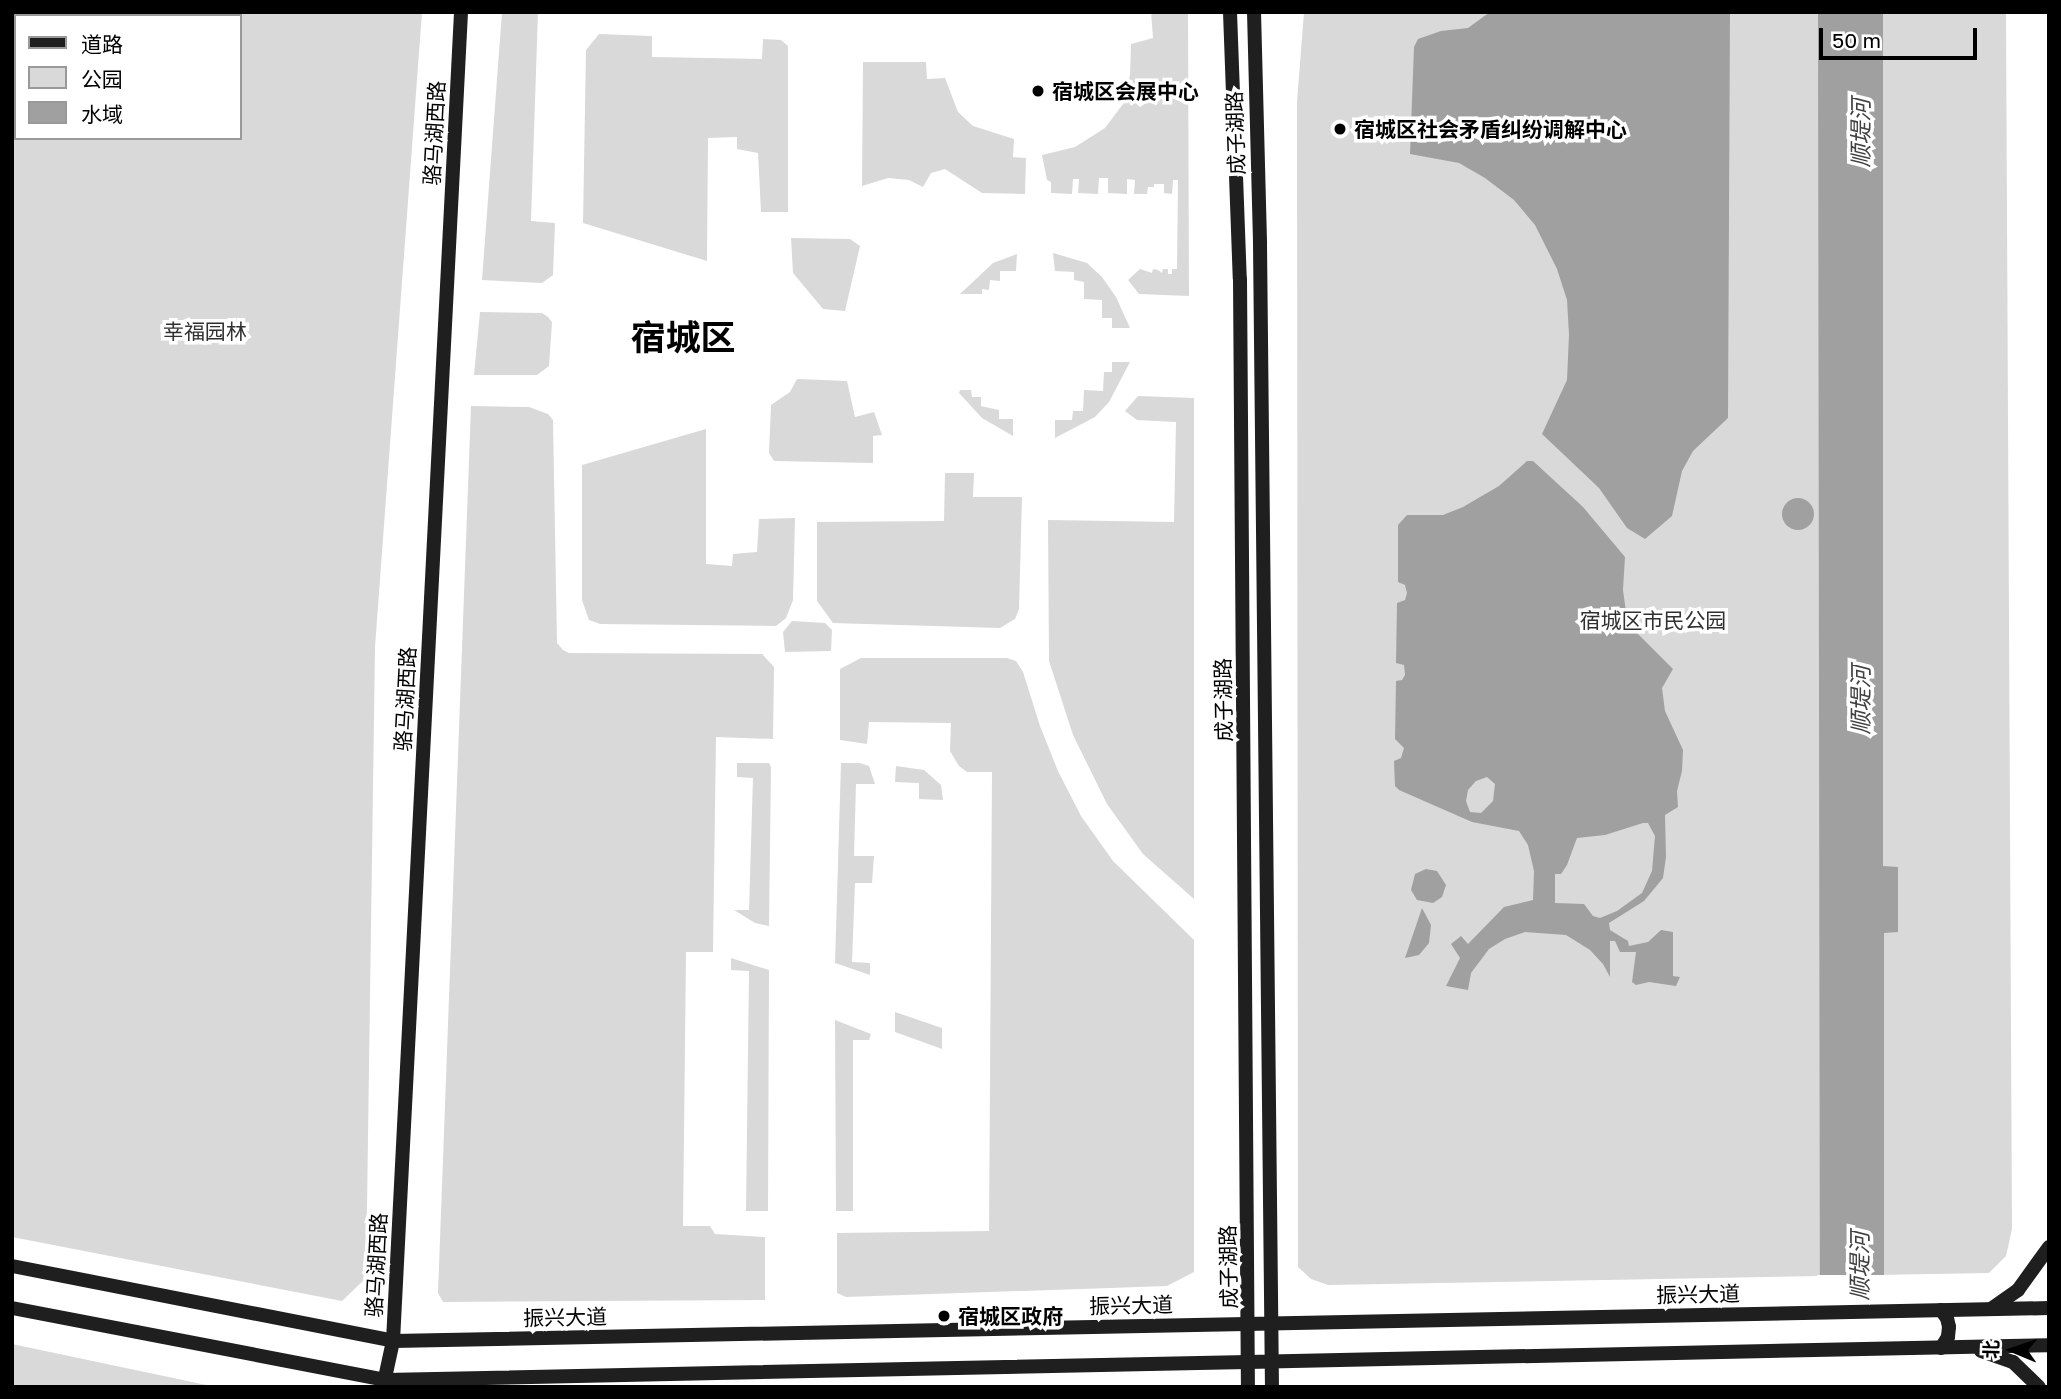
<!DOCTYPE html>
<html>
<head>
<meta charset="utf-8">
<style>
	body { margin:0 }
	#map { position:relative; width:2061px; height:1399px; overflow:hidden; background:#fff; font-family:"Golos Text","Noto Sans SC",sans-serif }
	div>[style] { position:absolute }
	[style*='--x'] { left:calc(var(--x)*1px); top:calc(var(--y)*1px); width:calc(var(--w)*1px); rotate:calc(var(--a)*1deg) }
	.green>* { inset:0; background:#d9d9d9 }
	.water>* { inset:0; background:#a0a0a0 }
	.round { border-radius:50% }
	.pier>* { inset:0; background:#fff; transform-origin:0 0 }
	.secondary>* { height:14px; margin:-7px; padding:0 7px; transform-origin:7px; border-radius:7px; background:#1f1f1f }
	.dots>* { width:19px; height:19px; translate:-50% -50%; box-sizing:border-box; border:4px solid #fff; border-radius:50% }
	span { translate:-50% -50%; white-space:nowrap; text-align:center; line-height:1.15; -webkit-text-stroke:7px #fff; paint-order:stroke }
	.poi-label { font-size:21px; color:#000; font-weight:700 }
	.left { translate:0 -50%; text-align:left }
	.street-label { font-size:21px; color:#000 }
	.park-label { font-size:21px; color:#303030 }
	.water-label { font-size:23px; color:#414141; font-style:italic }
	.town-label { font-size:35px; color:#000; font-weight:700 }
	.frame { position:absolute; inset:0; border:14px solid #000; pointer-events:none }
	.legend { position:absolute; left:14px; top:14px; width:228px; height:126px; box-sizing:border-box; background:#fff; border:2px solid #999; margin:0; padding:9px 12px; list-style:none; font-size:21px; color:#000 }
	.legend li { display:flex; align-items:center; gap:14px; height:35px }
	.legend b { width:35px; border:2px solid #999 }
	.north { position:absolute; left:1977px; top:1315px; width:70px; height:70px; -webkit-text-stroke:5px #fff; paint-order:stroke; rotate:272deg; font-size:19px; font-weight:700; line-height:28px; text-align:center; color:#000 }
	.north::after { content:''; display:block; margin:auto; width:24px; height:32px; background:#000; clip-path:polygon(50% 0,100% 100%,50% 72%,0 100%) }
	.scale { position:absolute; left:1819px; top:28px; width:158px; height:32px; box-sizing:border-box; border:4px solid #000; border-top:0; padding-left:9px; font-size:21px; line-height:24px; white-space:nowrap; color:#000; -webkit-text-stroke:5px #fff; paint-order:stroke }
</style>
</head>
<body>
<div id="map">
	<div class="green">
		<div style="clip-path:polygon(evenodd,12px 12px,422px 12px,375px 647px,366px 1278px,342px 1301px,12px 1237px,12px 12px,16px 16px,240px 16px,240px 138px,16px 138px,16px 16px)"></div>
		<div style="clip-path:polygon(502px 12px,538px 12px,531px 221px,555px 223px,553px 275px,542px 283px,482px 280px)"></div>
		<div style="clip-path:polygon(1151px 12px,1188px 12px,1189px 296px,1139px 294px,1128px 280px,1140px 269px,1152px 273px,1153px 269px,1158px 270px,1162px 273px,1163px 269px,1168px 269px,1168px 274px,1172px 274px,1172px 269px,1177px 269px,1178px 180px,1173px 180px,1172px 194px,1164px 193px,1164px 184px,1154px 184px,1154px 187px,1148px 187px,1147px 194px,1134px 194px,1135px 180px,1127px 179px,1127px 194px,1108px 193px,1108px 178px,1099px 178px,1098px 194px,1078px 193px,1079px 179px,1073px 179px,1072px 194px,1051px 193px,1051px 182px,1047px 180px,1042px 155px,1075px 147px,1105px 128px,1123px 104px,1130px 75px,1131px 44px,1153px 38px)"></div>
		<div style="clip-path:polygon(1304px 12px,2006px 12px,2012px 1229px,2006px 1256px,1989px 1273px,1328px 1285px,1311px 1279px,1298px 1267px,1297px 102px)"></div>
		<div style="clip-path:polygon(599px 34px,652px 36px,652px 57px,762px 59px,763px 39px,781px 40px,788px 46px,788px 212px,761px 212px,758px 153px,737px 149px,737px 137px,708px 138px,707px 261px,583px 223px,586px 50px)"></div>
		<div style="clip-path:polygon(863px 62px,926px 62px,927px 79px,945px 78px,958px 112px,973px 126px,1014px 139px,1013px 157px,1026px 158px,1025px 194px,982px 193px,945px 169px,931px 173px,923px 187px,909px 180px,888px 178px,862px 186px)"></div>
		<div style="clip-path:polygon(791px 238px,850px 239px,860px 246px,845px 311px,823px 309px,793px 273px)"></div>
		<div style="clip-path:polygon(1053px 253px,1087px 263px,1102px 277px,1116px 297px,1130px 328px,1112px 328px,1112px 318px,1102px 318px,1102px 300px,1084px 299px,1084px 282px,1074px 280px,1074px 272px,1055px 271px)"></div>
		<div style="clip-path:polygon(1017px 254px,1016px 271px,1000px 271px,1000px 281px,990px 280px,989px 290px,982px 289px,982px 294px,960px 294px,993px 263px)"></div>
		<div style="clip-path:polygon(480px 312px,542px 313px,548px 317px,552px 322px,549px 366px,537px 375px,474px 375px)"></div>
		<div style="clip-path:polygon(1112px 362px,1130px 362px,1109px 402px,1095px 417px,1055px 438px,1055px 420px,1072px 420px,1073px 411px,1083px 411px,1084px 390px,1103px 391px,1104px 372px,1112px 372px)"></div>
		<div style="clip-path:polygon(797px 379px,847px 381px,855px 417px,874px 412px,882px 435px,873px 436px,873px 463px,774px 461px,769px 453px,771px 405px,790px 392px)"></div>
		<div style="clip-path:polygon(960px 390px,971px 390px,972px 397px,981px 397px,981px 406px,999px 410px,999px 419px,1013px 419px,1013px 436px,982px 418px,959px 393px)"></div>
		<div style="clip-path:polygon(1138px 396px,1194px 398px,1194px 899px,1143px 854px,1107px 804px,1073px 735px,1049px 661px,1048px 520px,1174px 522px,1176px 422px,1137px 420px,1125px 411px)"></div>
		<div style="clip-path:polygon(471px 406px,529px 407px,548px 414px,553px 420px,557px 643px,563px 650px,569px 653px,762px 654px,774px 667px,773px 739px,716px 737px,713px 952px,686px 952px,683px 1226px,710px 1226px,715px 1234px,765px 1237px,765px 1300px,443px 1302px,438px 1293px)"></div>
		<div style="clip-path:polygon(706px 429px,706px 564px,732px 566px,733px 554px,757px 552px,759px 519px,795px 518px,793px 600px,786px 618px,776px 626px,600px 624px,589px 620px,582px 600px,582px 465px)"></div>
		<div style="clip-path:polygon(945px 473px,974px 473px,973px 497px,1022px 497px,1019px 609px,1015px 619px,1000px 628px,833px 623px,817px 601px,817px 522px,944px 521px)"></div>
		<div style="clip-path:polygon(792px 621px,825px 623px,832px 630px,831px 651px,785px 652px,783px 632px)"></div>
		<div style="clip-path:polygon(861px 658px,1007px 658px,1016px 661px,1023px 672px,1040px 726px,1058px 771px,1081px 816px,1113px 861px,1194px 940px,1194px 1272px,1167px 1286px,846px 1297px,837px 1293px,837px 1233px,989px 1231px,992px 772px,967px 772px,959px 766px,950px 751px,951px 723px,869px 722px,867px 744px,840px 740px,840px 669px)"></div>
		<div style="clip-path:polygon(737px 763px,769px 763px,771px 767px,769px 926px,755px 923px,734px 910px,749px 910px,753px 778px,737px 777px)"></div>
		<div style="clip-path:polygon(841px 763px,860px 763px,869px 766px,875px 784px,856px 784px,854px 856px,874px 856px,872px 883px,855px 883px,852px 962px,870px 963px,870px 975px,835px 963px)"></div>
		<div style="clip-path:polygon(896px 766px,924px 770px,941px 785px,943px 800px,919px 799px,919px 783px,895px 782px)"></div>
		<div style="clip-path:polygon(731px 958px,769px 970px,768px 1211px,746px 1211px,749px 971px,731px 970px)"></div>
		<div style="clip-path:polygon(895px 1012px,942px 1028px,942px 1049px,895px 1032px)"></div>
		<div style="clip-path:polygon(835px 1020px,871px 1034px,869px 1040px,853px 1040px,853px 1211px,836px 1211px)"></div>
		<div style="clip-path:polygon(12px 1344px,216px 1387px,12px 1387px)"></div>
	</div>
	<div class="water">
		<div style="clip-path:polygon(1490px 12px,1730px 12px,1728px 418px,1693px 451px,1682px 471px,1672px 516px,1645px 539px,1627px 528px,1599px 488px,1542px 434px,1567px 380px,1569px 335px,1567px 300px,1557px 269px,1535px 225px,1514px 200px,1485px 178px,1459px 163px,1410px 154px,1414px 47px,1418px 39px,1441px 31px,1468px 28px)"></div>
		<div style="clip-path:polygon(1818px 12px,1883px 12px,1883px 866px,1898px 867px,1898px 932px,1884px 933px,1884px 1387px,1820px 1387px)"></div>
		<div style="clip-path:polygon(evenodd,1527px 461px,1533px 461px,1583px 507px,1625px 557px,1623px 590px,1626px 612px,1637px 633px,1673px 669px,1662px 688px,1665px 711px,1683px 750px,1682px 771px,1677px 791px,1678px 807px,1665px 815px,1666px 857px,1663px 878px,1644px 901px,1609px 923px,1610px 930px,1628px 941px,1629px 946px,1648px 942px,1661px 930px,1673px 932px,1673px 976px,1680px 977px,1676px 986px,1649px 982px,1636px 985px,1632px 982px,1636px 952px,1620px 952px,1615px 941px,1610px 941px,1610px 977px,1603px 964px,1590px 950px,1566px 935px,1525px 932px,1505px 939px,1489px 949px,1471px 973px,1468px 990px,1446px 986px,1460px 958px,1451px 944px,1461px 936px,1468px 944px,1504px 907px,1533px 900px,1534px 871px,1528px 845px,1519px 831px,1472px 822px,1399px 790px,1395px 786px,1394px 761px,1401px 758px,1404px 748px,1395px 739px,1396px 681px,1402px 680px,1405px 675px,1404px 665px,1396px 663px,1397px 603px,1405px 600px,1407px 593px,1405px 585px,1398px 582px,1398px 525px,1407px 515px,1443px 515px,1463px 507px,1499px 486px,1527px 461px,1487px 777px,1495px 784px,1493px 801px,1481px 813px,1470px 812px,1466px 801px,1468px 790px,1476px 781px,1487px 777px,1527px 461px,1643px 823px,1648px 823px,1655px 836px,1652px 871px,1642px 893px,1617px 911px,1600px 918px,1593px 916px,1584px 904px,1555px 903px,1555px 874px,1561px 874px,1567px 865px,1577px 838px,1605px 835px,1643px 823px)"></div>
		<div class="round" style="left:1782px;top:498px;width:32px;height:32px"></div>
		<div style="clip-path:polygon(1426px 869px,1437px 871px,1446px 885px,1442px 897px,1433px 903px,1417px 900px,1411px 890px,1415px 874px)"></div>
		<div style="clip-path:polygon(1422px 908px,1431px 925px,1429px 943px,1419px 955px,1405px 958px)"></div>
	</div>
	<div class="pier">
		<div style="left:1888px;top:1275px;width:112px;height:71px;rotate:90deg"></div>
	</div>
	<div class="secondary">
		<div style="--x:1230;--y:12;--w:267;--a:87.9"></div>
		<div style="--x:1240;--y:279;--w:1108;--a:89.59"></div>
		<div style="--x:1254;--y:12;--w:232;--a:88.5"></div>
		<div style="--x:1260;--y:244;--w:1143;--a:89.4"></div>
		<div style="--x:12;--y:1266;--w:388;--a:11.1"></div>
		<div style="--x:393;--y:1341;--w:1656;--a:-1.14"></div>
		<div style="--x:12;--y:1308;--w:380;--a:10.9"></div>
		<div style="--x:385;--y:1380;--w:1664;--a:-1.2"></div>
		<div style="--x:1991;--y:1309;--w:33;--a:-35"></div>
		<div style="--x:2018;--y:1290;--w:53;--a:-54.2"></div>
		<div style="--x:1941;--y:1310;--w:10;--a:53"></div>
		<div style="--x:1947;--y:1318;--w:9;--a:77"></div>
		<div style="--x:1949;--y:1327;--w:10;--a:96"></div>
		<div style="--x:1948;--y:1337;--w:13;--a:122"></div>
		<div style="--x:1981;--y:1351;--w:34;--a:19"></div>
		<div style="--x:2013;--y:1362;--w:36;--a:44"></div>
		<div style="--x:383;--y:1387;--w:47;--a:-77.7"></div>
		<div style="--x:393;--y:1341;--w:1331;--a:-87.07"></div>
	</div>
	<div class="dots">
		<div style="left:1038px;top:91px;background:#000"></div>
		<div style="left:1340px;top:129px;background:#000"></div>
		<div style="left:944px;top:1316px;background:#000"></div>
	</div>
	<div class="poi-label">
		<span class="left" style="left:1052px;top:91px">宿城区会展中心</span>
		<span class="left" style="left:1354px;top:129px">宿城区社会矛盾纠纷调解中心</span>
		<span class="left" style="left:958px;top:1316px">宿城区政府</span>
	</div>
	<div class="street-label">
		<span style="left:434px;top:133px;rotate:-87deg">骆马湖西路</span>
		<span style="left:1235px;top:133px;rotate:-92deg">成子湖路</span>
		<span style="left:405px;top:699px;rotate:-87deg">骆马湖西路</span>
		<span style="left:1223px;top:700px;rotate:-91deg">成子湖路</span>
		<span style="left:376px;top:1265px;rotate:-87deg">骆马湖西路</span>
		<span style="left:1228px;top:1267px;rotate:-91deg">成子湖路</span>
		<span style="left:1698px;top:1294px;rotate:-1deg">振兴大道</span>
		<span style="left:1131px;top:1305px;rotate:-1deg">振兴大道</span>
		<span style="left:565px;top:1317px;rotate:-1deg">振兴大道</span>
	</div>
	<div class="park-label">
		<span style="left:205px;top:331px">幸福园林</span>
		<span style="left:1653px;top:620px">宿城区市民公园</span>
	</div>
	<div class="water-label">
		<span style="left:1860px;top:133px;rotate:-90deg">顺堤河</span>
		<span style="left:1860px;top:700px;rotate:-90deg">顺堤河</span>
		<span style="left:1859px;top:1266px;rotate:-90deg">顺堤河</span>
	</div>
	<div class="town-label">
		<span style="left:683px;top:337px">宿城区</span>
	</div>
	<div class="frame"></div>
	<ul class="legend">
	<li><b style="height:9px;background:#1f1f1f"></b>道路</li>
	<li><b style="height:19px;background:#d9d9d9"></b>公园</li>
	<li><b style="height:19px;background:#a0a0a0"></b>水域</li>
	</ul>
	<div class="north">北</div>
	<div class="scale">50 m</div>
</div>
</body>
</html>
